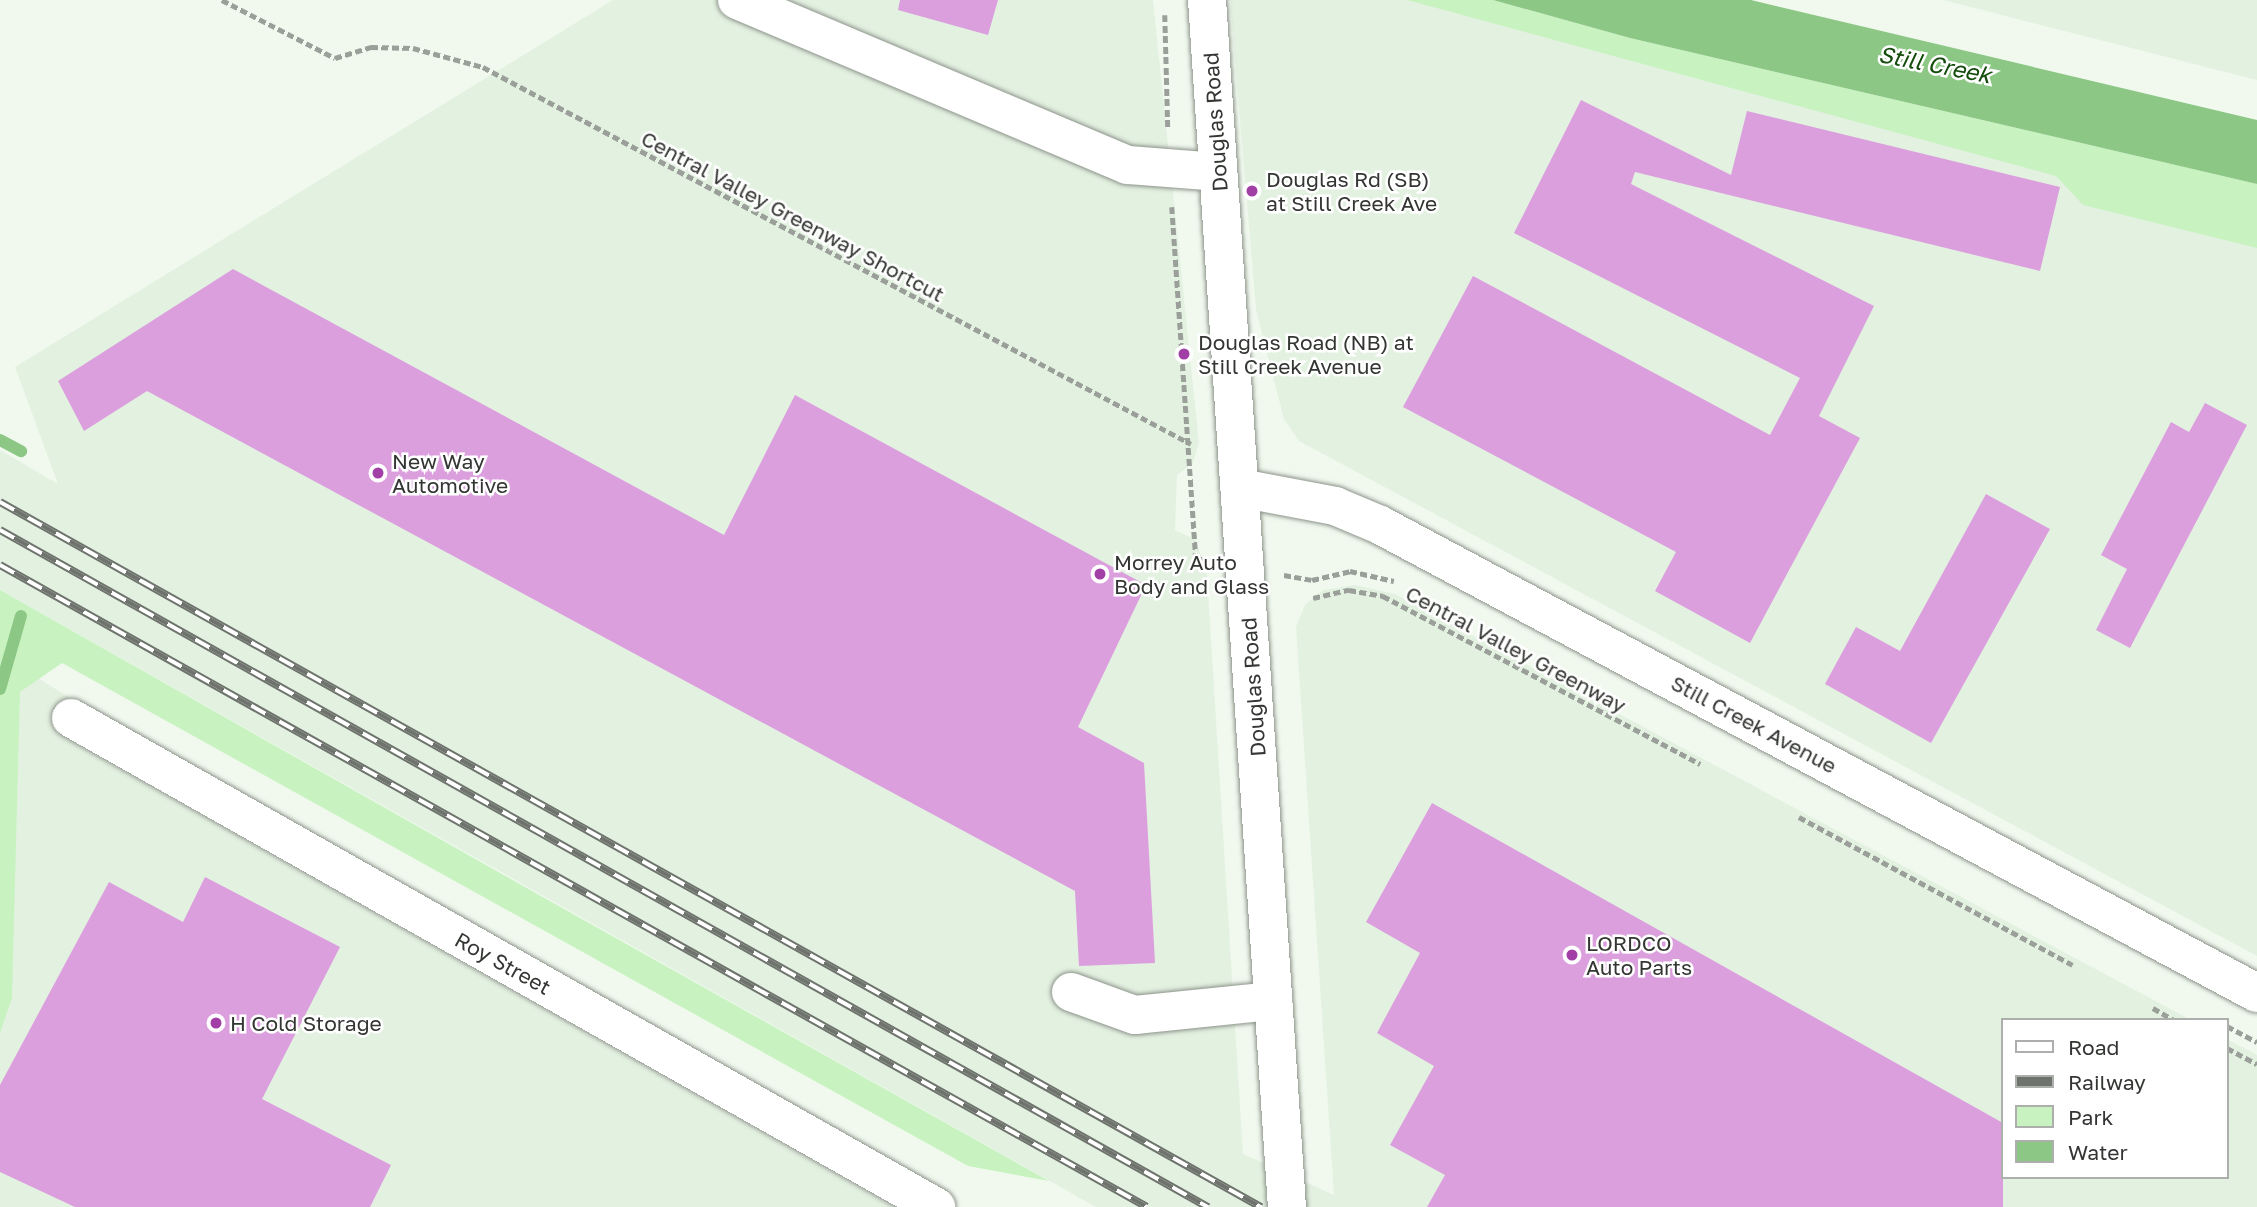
<!DOCTYPE html>
<html>
<head>
<meta charset="utf-8">
<style>
	body { margin:0 }
	#map { position:relative; width:2257px; height:1207px; overflow:hidden; background:#f1f9ef; font-family:"Golos Text",sans-serif }
	div>[style] { position:absolute }
	[style*='--x'] { left:calc(var(--x)*1px); top:calc(var(--y)*1px); width:calc(var(--w)*1px); rotate:calc(var(--a)*1deg) }
	.built>* { inset:0; background:#e3f1e1 }
	.green>* { inset:0; background:#c8f3c1 }
	.water>* { inset:0; background:#8dc785 }
	.stream>* { height:12px; margin:-6px; padding:0 6px; transform-origin:6px; border-radius:6px; background:#8dc785 }
	.building>* { inset:0; background:#db9fdd }
	.path>* { height:4.5px; margin-top:-2.25px; transform-origin:0; background:repeating-linear-gradient(90deg,#9aa099 0 7px,transparent 0 10.5px) }
	.roads { filter:drop-shadow(0 0 2px #8d948b) drop-shadow(0 0 2px #8d948b) }
	.minor>* { height:38px; margin:-19px; padding:0 19px; transform-origin:19px; border-radius:19px; background:#fff }
	.rail>* { height:8px; margin-top:-4px; transform-origin:0; background:repeating-linear-gradient(90deg,#fff 0 16px,#6f736d 0 32px); box-sizing:border-box; border-block:2px solid #6f736d }
	.dots>* { width:19px; height:19px; translate:-50% -50%; box-sizing:border-box; border:4px solid #fff; border-radius:50% }
	span { translate:-50% -50%; white-space:nowrap; text-align:center; line-height:1.15; -webkit-text-stroke:5px #fff; paint-order:stroke }
	.street-label { font-size:21px; color:#333632 }
	.poi-label { font-size:21px; color:#333632 }
	.left { translate:0 -50%; text-align:left }
	.water-label { font-size:23px; color:#134c0b; font-style:italic }
	.legend { position:absolute; left:2001px; top:1018px; width:228px; height:161px; box-sizing:border-box; background:#fff; border:2px solid #adafad; margin:0; padding:9px 12px; list-style:none; font-size:21px; color:#333632 }
	.legend li { display:flex; align-items:center; gap:14px; height:35px }
	.legend b { width:35px; border:2px solid #adafad }
</style>
</head>
<body>
<div id="map">
	<div class="built">
		<div style="clip-path:polygon(613px 0,1153px 0,1199px 443px,1193px 463px,1177px 475px,1175px 530px,1196px 540px,1207px 575px,1243px 1154px,1334px 1195px,1296px 627px,1305px 605px,1323px 590px,1355px 585px,1395px 594px,2191px 1020px,2003px 1020px,2003px 1177px,2227px 1177px,2227px 1039px,2257px 1055px,2257px 1207px,1096px 1207px,0 590px,0 450px,58px 484px,15px 367px)"></div>
		<div style="clip-path:polygon(1230px 0,1434px 0,2257px 210px,2257px 956px,1299px 441px,1284px 419px,1256px 310px)"></div>
		<div style="clip-path:polygon(1943px 0,2257px 0,2257px 80px)"></div>
		<div style="clip-path:polygon(0 654px,81px 705px,64px 738px,893px 1207px,0 1207px)"></div>
	</div>
	<div class="green">
		<div style="clip-path:polygon(1407px 0,1493px 0,1630px 38px,2257px 184px,2257px 248px,2083px 205px,2056px 176px)"></div>
		<div style="clip-path:polygon(0 590px,525px 887px,1049px 1181px,968px 1166px,62px 663px,20px 692px,12px 998px,0 1033px)"></div>
	</div>
	<div class="water">
		<div style="clip-path:polygon(1493px 0,1751px 0,2257px 120px,2257px 184px,1630px 38px)"></div>
	</div>
	<div class="stream">
		<div style="--x:0;--y:440;--w:24;--a:28"></div>
		<div style="--x:0;--y:689;--w:76;--a:-74"></div>
	</div>
	<div class="building">
		<div style="clip-path:polygon(900px 0,998px 0,988px 35px,898px 10px)"></div>
		<div style="clip-path:polygon(1581px 100px,1731px 175px,1747px 111px,2060px 187px,2040px 271px,1635px 172px,1631px 184px,1874px 306px,1819px 416px,1860px 438px,1750px 643px,1655px 591px,1676px 552px,1403px 407px,1473px 276px,1770px 435px,1800px 378px,1514px 233px)"></div>
		<div style="clip-path:polygon(233px 269px,724px 535px,795px 395px,1146px 585px,1078px 727px,1144px 763px,1155px 963px,1079px 966px,1075px 891px,147px 391px,84px 431px,58px 381px)"></div>
		<div style="clip-path:polygon(2205px 403px,2247px 425px,2130px 648px,2096px 630px,2127px 569px,2101px 555px,2171px 422px,2189px 432px)"></div>
		<div style="clip-path:polygon(1986px 494px,2050px 529px,1931px 743px,1825px 684px,1856px 627px,1900px 651px)"></div>
		<div style="clip-path:polygon(1432px 803px,2003px 1123px,2003px 1207px,1427px 1207px,1445px 1175px,1390px 1145px,1434px 1066px,1377px 1033px,1420px 953px,1366px 922px)"></div>
		<div style="clip-path:polygon(205px 877px,340px 947px,262px 1099px,391px 1165px,370px 1207px,75px 1207px,0 1172px,0 1085px,109px 882px,183px 922px)"></div>
	</div>
	<div class="path">
		<div style="--x:222;--y:0;--w:127;--a:27.2"></div>
		<div style="--x:335;--y:58;--w:38;--a:-17"></div>
		<div style="--x:371;--y:47;--w:42;--a:1.4"></div>
		<div style="--x:413;--y:48;--w:73;--a:15.2"></div>
		<div style="--x:483;--y:67;--w:802;--a:28.03"></div>
		<div style="--x:1165;--y:15;--w:114;--a:88.5"></div>
		<div style="--x:1172;--y:207;--w:352;--a:86.1"></div>
		<div style="--x:1196;--y:558;--w:10;--a:11"></div>
		<div style="--x:1284;--y:575;--w:28;--a:10"></div>
		<div style="--x:1312;--y:580;--w:39;--a:-13"></div>
		<div style="--x:1350;--y:571;--w:45;--a:12.8"></div>
		<div style="--x:1313;--y:598;--w:37;--a:-13"></div>
		<div style="--x:1349;--y:590;--w:35;--a:10"></div>
		<div style="--x:1383;--y:596;--w:359;--a:27.9"></div>
		<div style="--x:1799;--y:817;--w:311;--a:28.4"></div>
		<div style="--x:2153;--y:1008;--w:24;--a:30"></div>
		<div style="--x:2227;--y:1026;--w:34;--a:28"></div>
		<div style="--x:2227;--y:1048;--w:34;--a:28"></div>
	</div>
	<div class="roads">
		<div class="minor">
			<div style="--x:737;--y:0;--w:424;--a:22.9"></div>
			<div style="--x:1128;--y:165;--w:90;--a:4.4"></div>
			<div style="--x:1207;--y:0;--w:1210;--a:86.21"></div>
			<div style="--x:1240;--y:488;--w:97;--a:10.7"></div>
			<div style="--x:1335;--y:506;--w:49;--a:22.9"></div>
			<div style="--x:1380;--y:525;--w:994;--a:28.09"></div>
			<div style="--x:71;--y:718;--w:994;--a:29.48"></div>
			<div style="--x:1071;--y:992;--w:68;--a:19.8"></div>
			<div style="--x:1135;--y:1015;--w:139;--a:-5.8"></div>
		</div>
	</div>
	<div class="rail">
		<div style="--x:0;--y:502;--w:1445;--a:29.21"></div>
		<div style="--x:0;--y:530;--w:1385;--a:29.27"></div>
		<div style="--x:0;--y:565;--w:1314;--a:29.24"></div>
	</div>
	<div class="dots">
		<div style="left:1252px;top:191px;background:#a13fa6"></div>
		<div style="left:1184px;top:354px;background:#a13fa6"></div>
		<div style="left:378px;top:473px;background:#a13fa6"></div>
		<div style="left:1100px;top:574px;background:#a13fa6"></div>
		<div style="left:1572px;top:955px;background:#a13fa6"></div>
		<div style="left:216px;top:1023px;background:#a13fa6"></div>
	</div>
	<div class="street-label">
		<span style="left:1215px;top:122px;rotate:-94deg">Douglas Road</span>
		<span style="left:793px;top:216px;rotate:28deg">Central Valley Greenway Shortcut</span>
		<span style="left:1516px;top:649px;rotate:28deg">Central Valley Greenway</span>
		<span style="left:1253px;top:687px;rotate:-94deg">Douglas Road</span>
		<span style="left:1754px;top:724px;rotate:28deg">Still Creek Avenue</span>
		<span style="left:503px;top:963px;rotate:29deg">Roy Street</span>
	</div>
	<div class="poi-label">
		<span class="left" style="left:1266px;top:191px">Douglas Rd (SB)<br>at Still Creek Ave</span>
		<span class="left" style="left:1198px;top:354px">Douglas Road (NB) at<br>Still Creek Avenue</span>
		<span class="left" style="left:392px;top:473px">New Way<br>Automotive</span>
		<span class="left" style="left:1114px;top:574px">Morrey Auto<br>Body and Glass</span>
		<span class="left" style="left:1586px;top:955px">LORDCO<br>Auto Parts</span>
		<span class="left" style="left:230px;top:1023px">H Cold Storage</span>
	</div>
	<div class="water-label">
		<span style="left:1935px;top:64px;rotate:11deg">Still Creek</span>
	</div>
	<ul class="legend">
	<li><b style="height:9px;background:#fff"></b>Road</li>
	<li><b style="height:9px;background:#6f736d"></b>Railway</li>
	<li><b style="height:19px;background:#c8f3c1"></b>Park</li>
	<li><b style="height:19px;background:#8dc785"></b>Water</li>
	</ul>
</div>
</body>
</html>
